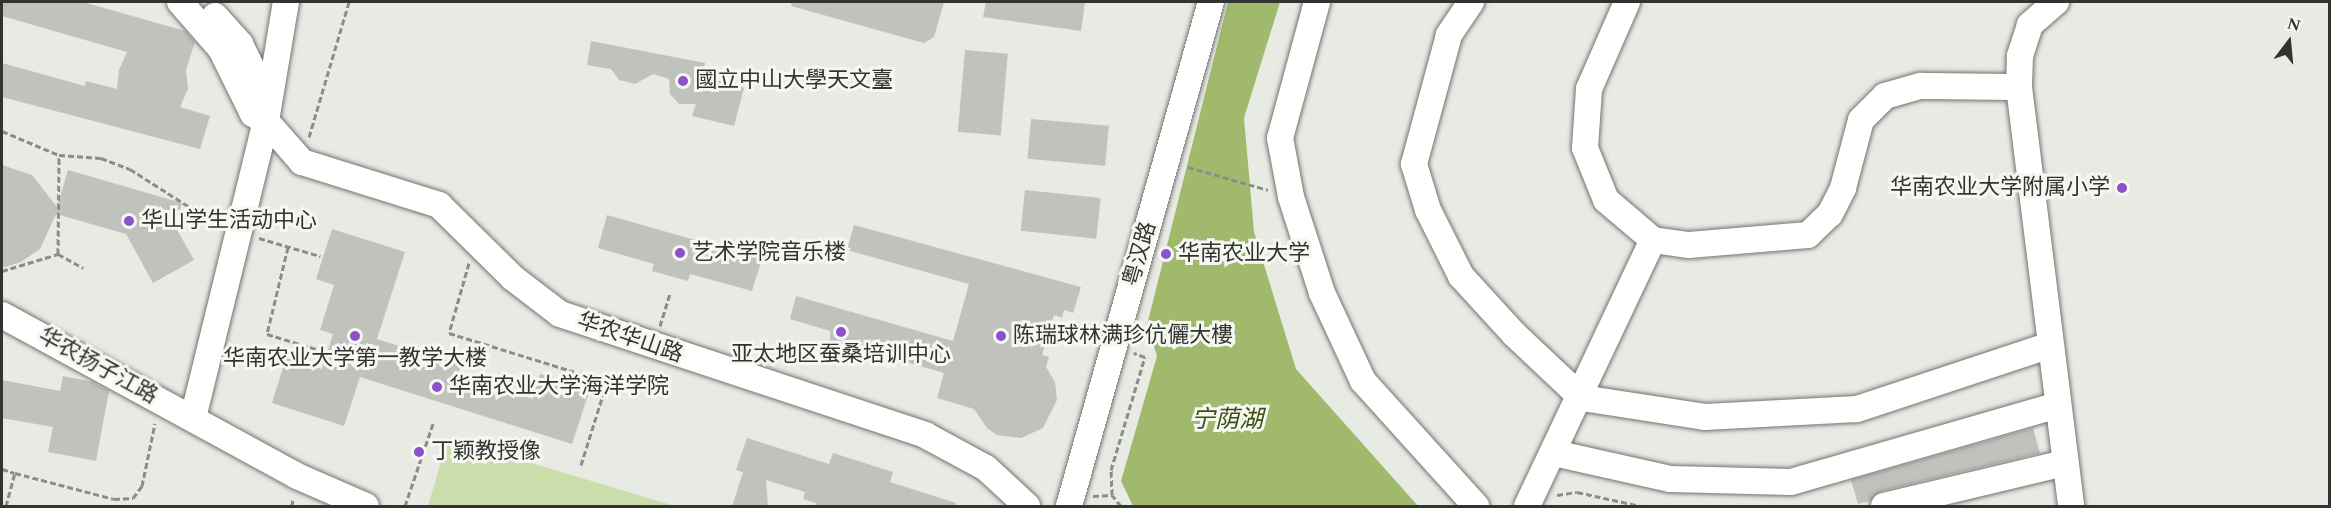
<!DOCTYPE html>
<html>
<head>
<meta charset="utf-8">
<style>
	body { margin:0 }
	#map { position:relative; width:2331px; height:508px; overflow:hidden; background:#e8eae4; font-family:Spectral,"Noto Sans SC",serif }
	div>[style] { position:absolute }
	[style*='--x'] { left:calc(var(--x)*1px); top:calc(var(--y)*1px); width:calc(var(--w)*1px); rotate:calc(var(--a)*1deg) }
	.green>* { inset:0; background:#ccddac }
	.water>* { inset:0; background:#a0b96c }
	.building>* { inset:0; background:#c0c2bd; transform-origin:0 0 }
	.path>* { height:3px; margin-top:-1.5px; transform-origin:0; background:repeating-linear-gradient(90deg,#8c8d89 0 6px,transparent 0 9px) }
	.roads { filter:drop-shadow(0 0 2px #72746f) drop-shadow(0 0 2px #72746f) }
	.minor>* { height:26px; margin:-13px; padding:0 13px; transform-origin:13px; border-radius:13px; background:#fff }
	.dots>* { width:16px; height:16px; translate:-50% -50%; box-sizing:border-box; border:3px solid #f5f7f1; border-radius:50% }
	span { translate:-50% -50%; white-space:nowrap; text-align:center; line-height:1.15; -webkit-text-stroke:6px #f5f7f1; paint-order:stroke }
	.poi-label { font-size:22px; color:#333431 }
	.left { translate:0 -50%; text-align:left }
	.right { translate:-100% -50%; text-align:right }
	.street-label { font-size:22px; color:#333431 }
	.water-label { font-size:24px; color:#3d4d15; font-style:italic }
	.frame { position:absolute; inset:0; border:3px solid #333431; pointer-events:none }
	.north { position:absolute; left:2259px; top:12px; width:60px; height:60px; -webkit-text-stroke:4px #f5f7f1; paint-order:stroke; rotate:16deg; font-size:16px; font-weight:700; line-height:24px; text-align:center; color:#333431 }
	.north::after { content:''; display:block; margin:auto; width:21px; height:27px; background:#333431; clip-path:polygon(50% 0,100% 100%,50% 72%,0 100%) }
</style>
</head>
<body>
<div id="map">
	<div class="green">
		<div style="clip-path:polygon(448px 438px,675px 506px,428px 506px)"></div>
	</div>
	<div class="water">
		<div style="clip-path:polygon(1228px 2px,1280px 2px,1244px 118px,1254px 232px,1296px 369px,1418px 506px,1133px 506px,1121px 481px,1157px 356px,1147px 325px)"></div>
	</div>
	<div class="building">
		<div style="clip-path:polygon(2px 2px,83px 2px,185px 31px,195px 42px,186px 70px,188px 89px,180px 107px,210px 116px,200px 149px,2px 97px,2px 63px,85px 86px,86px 81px,117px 89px,119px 70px,127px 52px,2px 16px)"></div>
		<div style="clip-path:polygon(792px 2px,944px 2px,934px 37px,924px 43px,791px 6px)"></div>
		<div style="clip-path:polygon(986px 2px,1085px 2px,1081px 31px,983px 17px)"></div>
		<div style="clip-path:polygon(591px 41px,705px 63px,703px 76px,744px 88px,734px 126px,692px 116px,696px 104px,679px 104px,670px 94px,669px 79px,653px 74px,635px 84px,619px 80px,611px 69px,587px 65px)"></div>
		<div style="left:965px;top:50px;width:43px;height:82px;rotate:5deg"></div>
		<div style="left:1031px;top:119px;width:78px;height:40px;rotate:5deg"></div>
		<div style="clip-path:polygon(2px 165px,32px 175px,57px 207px,68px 170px,182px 203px,175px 226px,194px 260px,153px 283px,126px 234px,56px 214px,40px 249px,21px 262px,2px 268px)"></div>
		<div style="left:1025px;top:190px;width:76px;height:41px;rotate:6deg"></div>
		<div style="clip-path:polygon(607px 215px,762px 259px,752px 291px,690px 274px,688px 281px,652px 271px,654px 264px,598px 248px)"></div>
		<div style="clip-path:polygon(854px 225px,1081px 287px,1073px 313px,1064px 310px,1062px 318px,1054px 315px,1042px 355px,1049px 357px,1046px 367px,1055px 382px,1057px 400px,1043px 428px,1021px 438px,997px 435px,987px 428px,974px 409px,937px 398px,944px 373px,850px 346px,840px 352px,830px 344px,830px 331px,790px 319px,796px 296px,953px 341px,969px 284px,847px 250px)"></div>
		<div style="clip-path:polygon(332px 229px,405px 252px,377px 339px,461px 365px,458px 375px,533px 399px,540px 374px,590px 389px,572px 444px,360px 377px,344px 426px,272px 403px,286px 358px,322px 369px,333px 334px,320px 330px,334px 285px,316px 279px)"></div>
		<div style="clip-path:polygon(63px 376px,93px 382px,109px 391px,96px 461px,48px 452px,53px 427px,2px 418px,2px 380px,60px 391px)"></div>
		<div style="clip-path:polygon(2033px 428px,2040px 453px,1881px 491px,1870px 501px,1858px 504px,1851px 480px)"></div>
		<div style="clip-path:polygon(747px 438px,829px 464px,833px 453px,893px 472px,890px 482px,956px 503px,955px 507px,815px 507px,816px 503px,803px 499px,805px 492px,766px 480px,768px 507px,732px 507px,743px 472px,736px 470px)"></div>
	</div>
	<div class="path">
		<div style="--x:2;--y:131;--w:62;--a:22.8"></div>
		<div style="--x:59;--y:155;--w:42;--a:4.1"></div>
		<div style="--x:101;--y:158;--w:31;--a:21"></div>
		<div style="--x:130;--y:169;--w:106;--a:32.6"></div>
		<div style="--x:309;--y:137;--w:141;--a:-73.5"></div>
		<div style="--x:1188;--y:167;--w:83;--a:16"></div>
		<div style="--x:259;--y:238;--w:64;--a:16.4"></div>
		<div style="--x:288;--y:247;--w:89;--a:103.6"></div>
		<div style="--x:267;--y:334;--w:51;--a:17"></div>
		<div style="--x:58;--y:254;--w:99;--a:-89.4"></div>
		<div style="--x:469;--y:263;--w:73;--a:105.9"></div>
		<div style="--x:449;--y:333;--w:165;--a:17.2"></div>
		<div style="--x:607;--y:382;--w:87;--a:107.4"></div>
		<div style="--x:2;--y:271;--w:59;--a:-16.9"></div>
		<div style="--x:58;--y:254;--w:29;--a:29"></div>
		<div style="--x:660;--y:326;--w:34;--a:-73"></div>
		<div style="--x:2;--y:469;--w:13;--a:18"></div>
		<div style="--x:1557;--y:495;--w:20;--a:-9"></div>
		<div style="--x:1577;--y:492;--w:65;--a:12.5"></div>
		<div style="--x:1093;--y:496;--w:19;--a:-3"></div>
		<div style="--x:6;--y:506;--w:34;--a:-75"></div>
		<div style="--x:15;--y:473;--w:102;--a:14.7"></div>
		<div style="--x:114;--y:499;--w:19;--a:-3"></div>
		<div style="--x:133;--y:498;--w:15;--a:-53"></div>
		<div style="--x:142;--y:486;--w:64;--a:-78.3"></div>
		<div style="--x:292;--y:506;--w:8;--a:-83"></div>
		<div style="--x:405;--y:506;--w:90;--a:-71.2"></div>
		<div style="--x:1121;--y:506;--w:14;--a:-129"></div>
		<div style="--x:1112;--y:495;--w:25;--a:-92"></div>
		<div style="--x:1111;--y:470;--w:118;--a:-73.3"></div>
		<div style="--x:1145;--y:357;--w:12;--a:-160"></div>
	</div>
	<div class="roads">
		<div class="minor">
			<div style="--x:180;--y:2;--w:62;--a:48.9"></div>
			<div style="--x:221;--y:49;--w:72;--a:63.8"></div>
			<div style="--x:253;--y:114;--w:15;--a:28"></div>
			<div style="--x:266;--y:121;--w:55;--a:48.7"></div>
			<div style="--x:302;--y:162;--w:144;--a:17.4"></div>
			<div style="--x:439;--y:205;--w:104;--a:44.6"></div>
			<div style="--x:513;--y:278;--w:59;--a:37.5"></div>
			<div style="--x:560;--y:314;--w:385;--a:18.3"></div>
			<div style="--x:925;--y:435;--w:69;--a:28.4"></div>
			<div style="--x:986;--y:468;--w:56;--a:42.8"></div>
			<div style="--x:1317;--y:2;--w:141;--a:105.2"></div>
			<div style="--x:1280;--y:138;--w:60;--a:79.4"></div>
			<div style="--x:1291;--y:197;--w:101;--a:72.1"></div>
			<div style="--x:1322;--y:293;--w:97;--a:65"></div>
			<div style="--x:1363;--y:381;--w:169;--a:47.9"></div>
			<div style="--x:1471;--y:2;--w:40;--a:124"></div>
			<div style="--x:1449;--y:35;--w:134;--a:105.2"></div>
			<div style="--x:1414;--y:164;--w:48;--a:73.1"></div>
			<div style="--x:1428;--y:210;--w:74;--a:63.4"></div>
			<div style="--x:1461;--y:276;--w:79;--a:47.6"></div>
			<div style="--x:1514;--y:334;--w:93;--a:43.3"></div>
			<div style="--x:1582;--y:398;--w:124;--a:8.8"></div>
			<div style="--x:1705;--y:417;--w:152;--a:-3"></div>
			<div style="--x:1857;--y:409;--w:204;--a:-18.3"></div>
			<div style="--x:1627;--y:2;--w:95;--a:113.6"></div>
			<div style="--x:1589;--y:89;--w:59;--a:93.9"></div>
			<div style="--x:1585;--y:148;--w:56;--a:68"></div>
			<div style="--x:1606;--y:200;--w:62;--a:40.4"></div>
			<div style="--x:1653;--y:240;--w:36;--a:8"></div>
			<div style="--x:1689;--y:245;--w:119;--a:-4.8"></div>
			<div style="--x:1808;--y:235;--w:30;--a:-44"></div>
			<div style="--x:1830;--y:214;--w:29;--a:-63"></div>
			<div style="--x:1843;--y:188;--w:70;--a:-75.2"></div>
			<div style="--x:1861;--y:120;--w:34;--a:-45"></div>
			<div style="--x:1885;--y:96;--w:37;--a:-16"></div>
			<div style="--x:1921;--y:86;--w:98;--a:0.6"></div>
			<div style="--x:2056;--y:2;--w:35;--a:139"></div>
			<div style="--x:2030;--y:25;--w:33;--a:108"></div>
			<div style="--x:2020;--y:56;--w:31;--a:92"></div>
			<div style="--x:2019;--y:87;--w:422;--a:82.9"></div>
			<div style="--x:215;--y:16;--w:38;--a:48"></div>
			<div style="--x:240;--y:44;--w:41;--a:64.1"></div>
			<div style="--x:258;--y:81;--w:29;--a:78"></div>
			<div style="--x:2;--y:315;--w:336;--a:28.6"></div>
			<div style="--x:297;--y:476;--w:75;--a:23.5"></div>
			<div style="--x:193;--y:418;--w:306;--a:-76.2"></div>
			<div style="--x:266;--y:121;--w:121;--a:-80.5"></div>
			<div style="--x:1554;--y:453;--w:119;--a:12.6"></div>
			<div style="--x:1670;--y:479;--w:121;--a:1.4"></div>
			<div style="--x:1791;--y:482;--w:278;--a:-16.1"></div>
			<div style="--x:1069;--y:506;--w:524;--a:-74.27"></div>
			<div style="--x:1527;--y:506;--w:294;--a:-64.7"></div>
			<div style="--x:1884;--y:506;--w:186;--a:-13.4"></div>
		</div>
	</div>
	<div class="dots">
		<div style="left:683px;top:81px;background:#8c52c9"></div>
		<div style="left:2122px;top:188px;background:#8c52c9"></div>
		<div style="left:129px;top:221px;background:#8c52c9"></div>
		<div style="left:680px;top:253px;background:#8c52c9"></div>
		<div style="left:1166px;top:254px;background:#8c52c9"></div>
		<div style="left:841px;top:332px;background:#8c52c9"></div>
		<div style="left:355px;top:336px;background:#8c52c9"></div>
		<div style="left:1001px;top:336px;background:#8c52c9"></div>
		<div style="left:437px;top:387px;background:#8c52c9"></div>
		<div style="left:419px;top:452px;background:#8c52c9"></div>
	</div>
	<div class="poi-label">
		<span class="left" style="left:695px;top:81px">國立中山大學天文臺</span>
		<span class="right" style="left:2110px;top:188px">华南农业大学附属小学</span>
		<span class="left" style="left:141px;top:221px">华山学生活动中心</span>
		<span class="left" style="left:692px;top:253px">艺术学院音乐楼</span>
		<span class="left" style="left:1178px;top:254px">华南农业大学</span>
		<span class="left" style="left:1013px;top:336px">陈瑞球林满珍伉儷大樓</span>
		<span style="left:841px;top:355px">亚太地区蚕桑培训中心</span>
		<span style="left:355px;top:359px">华南农业大学第一教学大楼</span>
		<span class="left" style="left:449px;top:387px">华南农业大学海洋学院</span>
		<span class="left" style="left:431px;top:452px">丁颖教授像</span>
	</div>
	<div class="street-label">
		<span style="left:1140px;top:254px;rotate:-74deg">粤汉路</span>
		<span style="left:630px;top:338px;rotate:19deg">华农华山路</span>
		<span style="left:98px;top:366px;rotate:29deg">华农扬子江路</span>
	</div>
	<div class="water-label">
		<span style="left:1227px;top:421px">宁荫湖</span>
	</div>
	<div class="frame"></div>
	<div class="north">N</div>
</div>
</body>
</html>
